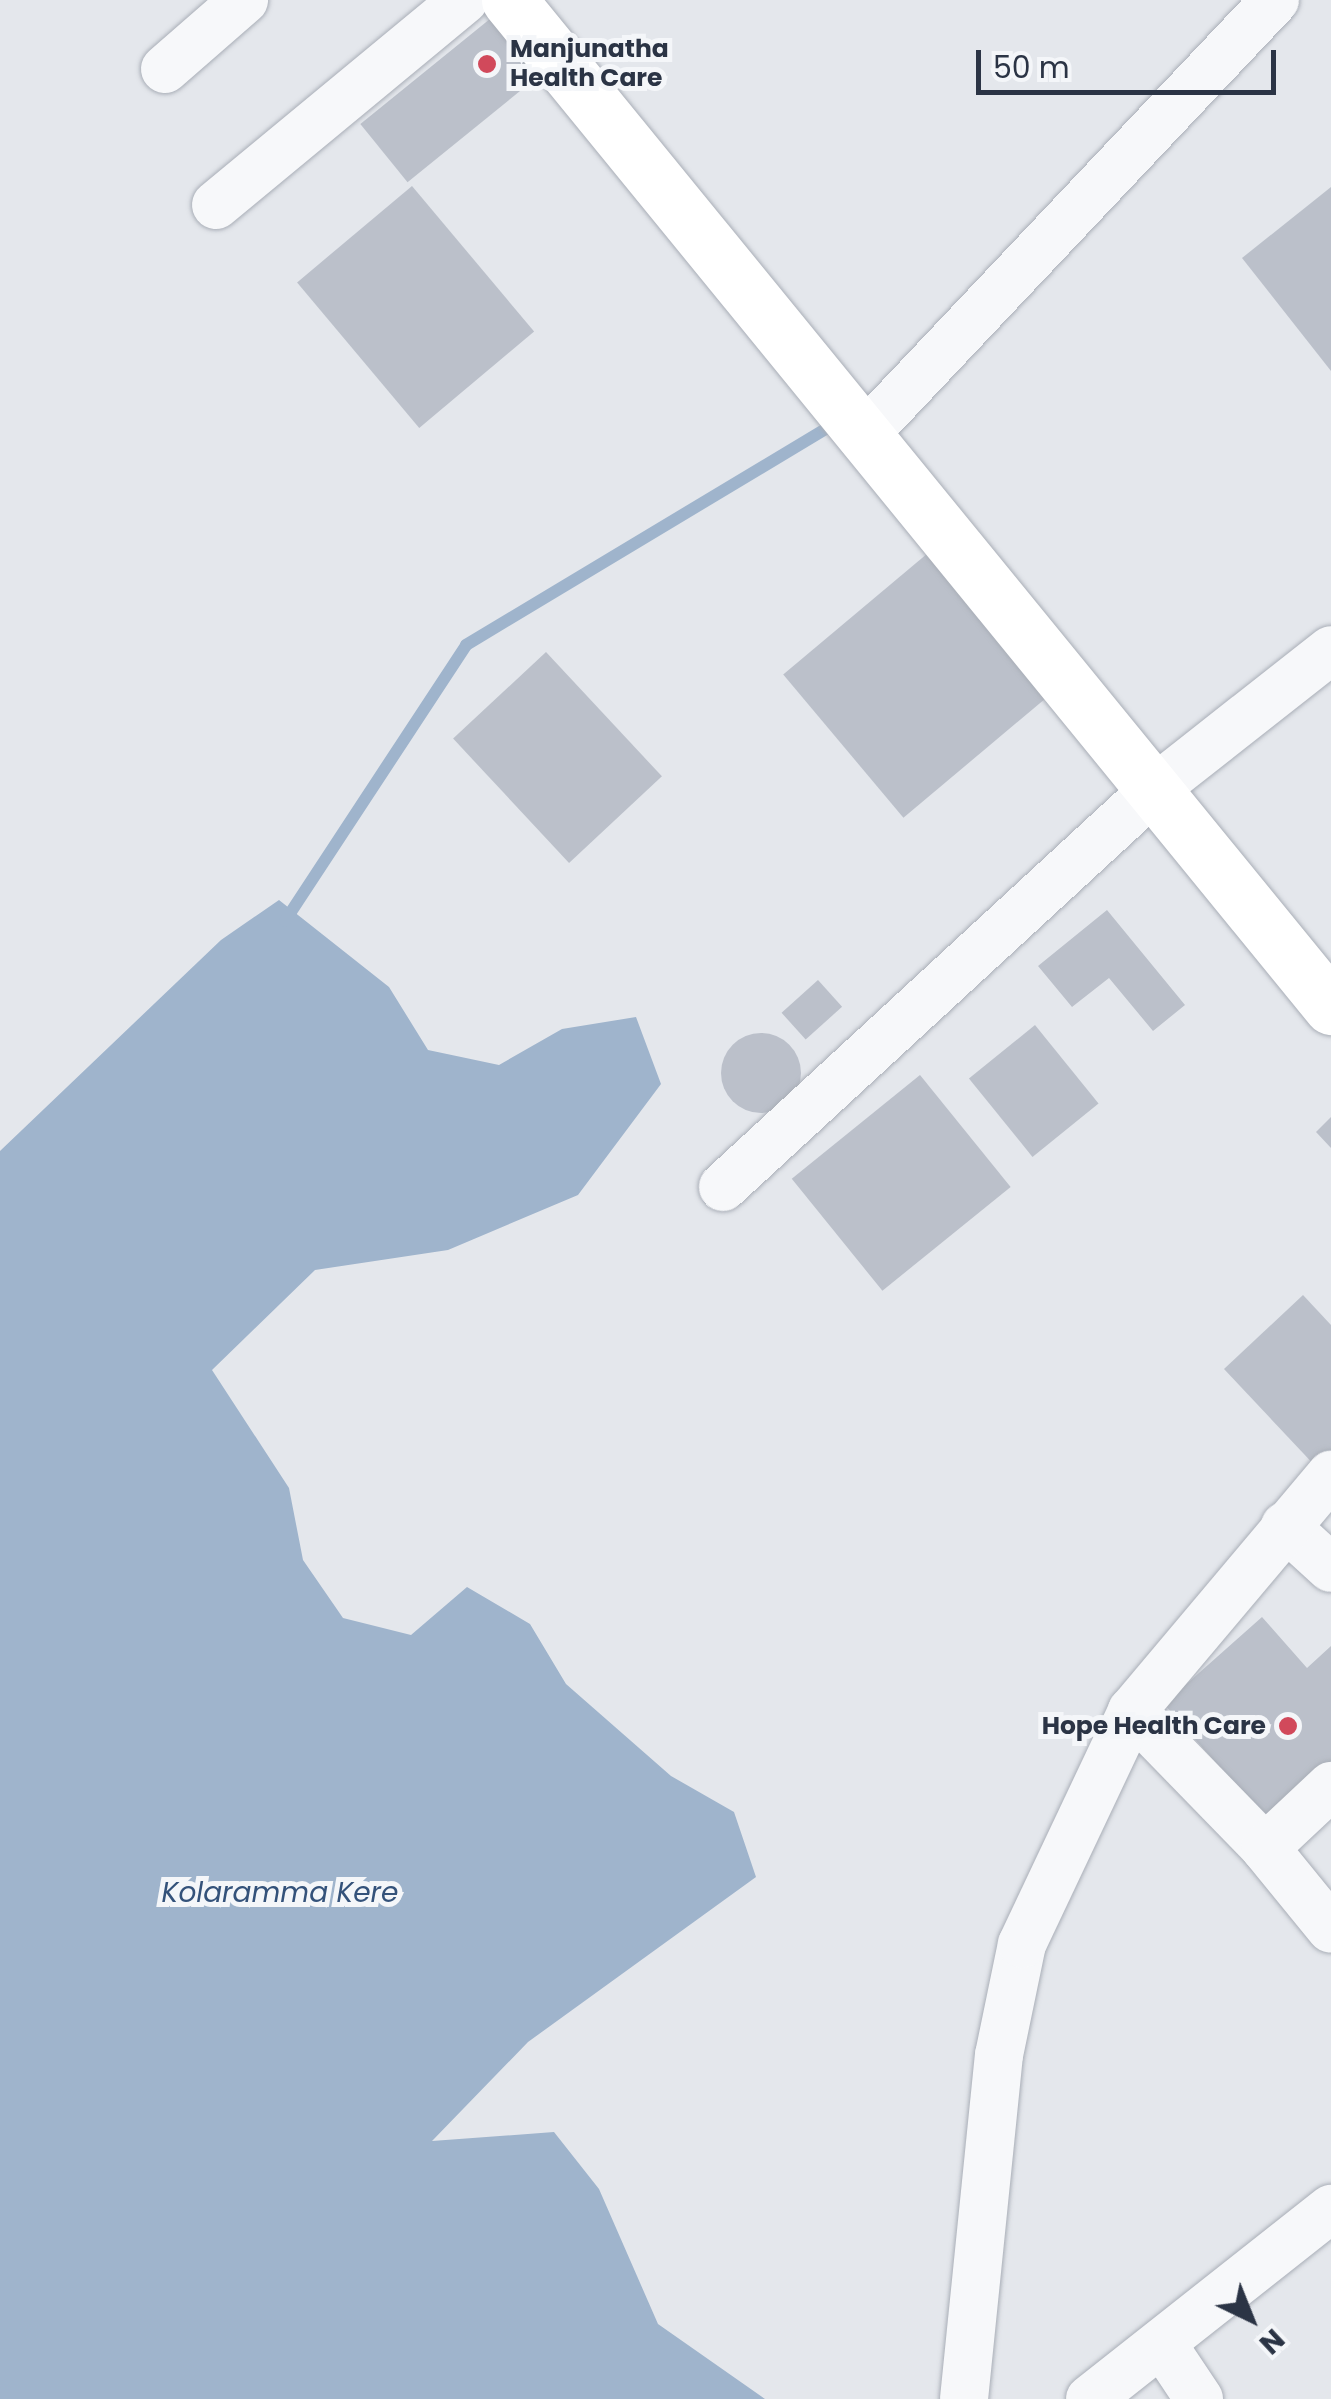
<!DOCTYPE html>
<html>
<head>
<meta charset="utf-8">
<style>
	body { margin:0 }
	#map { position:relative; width:1331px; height:2399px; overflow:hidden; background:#e4e7ec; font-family:Poppins,sans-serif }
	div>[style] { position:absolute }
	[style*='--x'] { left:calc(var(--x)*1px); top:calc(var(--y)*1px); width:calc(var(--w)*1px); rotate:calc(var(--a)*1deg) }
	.water>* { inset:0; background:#9fb4cc }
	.stream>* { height:12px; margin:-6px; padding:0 6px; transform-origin:6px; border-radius:6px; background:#9fb4cc }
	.building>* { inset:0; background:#bbc0ca; transform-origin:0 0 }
	.round { border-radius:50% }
	.roads { filter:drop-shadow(0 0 2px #a9aeb7) drop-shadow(0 0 2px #a9aeb7) }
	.minor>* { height:48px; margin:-24px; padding:0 24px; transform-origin:24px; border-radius:24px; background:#f7f8fa }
	.major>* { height:55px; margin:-27.5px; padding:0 27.5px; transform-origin:27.5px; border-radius:27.5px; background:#fff }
	.dots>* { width:28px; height:28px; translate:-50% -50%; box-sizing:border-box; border:5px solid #f4f6f9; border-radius:50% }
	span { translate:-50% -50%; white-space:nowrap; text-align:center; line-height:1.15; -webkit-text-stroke:10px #f4f6f9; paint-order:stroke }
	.poi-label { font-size:25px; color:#2b3445; font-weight:700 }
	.left { translate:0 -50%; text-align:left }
	.right { translate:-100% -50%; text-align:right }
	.water-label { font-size:28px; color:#34527a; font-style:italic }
	.north { position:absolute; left:1201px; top:2269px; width:100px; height:100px; -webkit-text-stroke:8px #f4f6f9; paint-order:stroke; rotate:137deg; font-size:28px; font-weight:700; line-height:40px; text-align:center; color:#2b3445 }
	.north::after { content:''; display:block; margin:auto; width:35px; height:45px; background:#2b3445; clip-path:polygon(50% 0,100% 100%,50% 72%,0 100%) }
	.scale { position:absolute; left:976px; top:50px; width:300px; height:45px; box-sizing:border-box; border:5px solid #2b3445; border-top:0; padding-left:12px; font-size:30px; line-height:35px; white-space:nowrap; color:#2b3445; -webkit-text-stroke:8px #f4f6f9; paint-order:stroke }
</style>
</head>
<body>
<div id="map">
	<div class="water">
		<div style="clip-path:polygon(279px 900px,389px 987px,428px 1050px,499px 1065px,562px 1029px,636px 1017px,661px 1084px,578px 1195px,448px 1250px,315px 1270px,212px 1370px,289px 1488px,303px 1560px,343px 1618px,411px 1635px,467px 1587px,530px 1624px,566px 1684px,671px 1776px,734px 1812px,756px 1877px,528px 2042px,432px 2141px,554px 2132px,599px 2189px,658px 2324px,765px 2399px,0 2399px,0 1151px,221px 940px)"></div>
	</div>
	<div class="stream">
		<div style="--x:285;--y:921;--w:330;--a:-56.7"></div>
		<div style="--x:466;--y:645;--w:427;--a:-31"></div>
	</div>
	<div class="building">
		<div style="left:501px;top:10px;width:75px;height:181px;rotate:51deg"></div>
		<div style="left:412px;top:186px;width:190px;height:150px;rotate:50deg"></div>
		<div style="clip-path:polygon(1331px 187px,1331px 371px,1242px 258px)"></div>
		<div style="left:928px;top:553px;width:187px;height:189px;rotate:50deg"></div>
		<div style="left:546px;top:652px;width:170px;height:127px;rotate:47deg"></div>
		<div style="clip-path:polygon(1107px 910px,1185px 1005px,1153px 1031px,1109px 978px,1072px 1007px,1038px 966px)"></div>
		<div style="left:818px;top:980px;width:36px;height:49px;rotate:48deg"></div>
		<div style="left:1035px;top:1025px;width:101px;height:85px;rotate:51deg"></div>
		<div class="round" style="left:721px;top:1033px;width:80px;height:80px"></div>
		<div style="left:920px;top:1075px;width:144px;height:165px;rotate:51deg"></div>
		<div style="clip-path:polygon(1331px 1117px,1331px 1148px,1316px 1132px)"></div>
		<div style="clip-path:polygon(1303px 1295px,1331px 1325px,1331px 1459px,1319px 1470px,1224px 1369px)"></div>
		<div style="clip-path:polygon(1262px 1617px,1307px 1668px,1331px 1646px,1331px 1766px,1268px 1822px,1164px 1704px)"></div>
	</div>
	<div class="roads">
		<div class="minor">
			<div style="--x:165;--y:69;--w:105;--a:-41.1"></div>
			<div style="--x:216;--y:205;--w:322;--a:-39.6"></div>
			<div style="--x:865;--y:434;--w:597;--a:-46.63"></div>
			<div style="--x:723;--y:1187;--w:590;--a:-42.67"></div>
			<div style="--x:1157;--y:787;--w:221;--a:-38.2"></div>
			<div style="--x:1285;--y:1526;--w:62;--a:42.4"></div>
			<div style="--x:1132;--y:1711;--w:191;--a:45.8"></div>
			<div style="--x:1265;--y:1848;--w:104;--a:50.8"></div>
			<div style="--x:1265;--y:1848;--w:91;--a:-43.2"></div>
			<div style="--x:1163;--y:2345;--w:65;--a:56.3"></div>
			<div style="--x:964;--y:2399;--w:346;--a:-84.2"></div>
			<div style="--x:999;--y:2055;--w:113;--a:-78.3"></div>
			<div style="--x:1022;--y:1944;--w:258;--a:-64.7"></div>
			<div style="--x:1132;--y:1711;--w:309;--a:-49.9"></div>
			<div style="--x:1090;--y:2399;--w:307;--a:-38.3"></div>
		</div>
		<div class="major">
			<div style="--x:509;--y:0;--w:1300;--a:50.78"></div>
		</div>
	</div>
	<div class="dots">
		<div style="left:487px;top:64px;background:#d1495b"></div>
		<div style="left:1288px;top:1726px;background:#d1495b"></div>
	</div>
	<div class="poi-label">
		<span class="left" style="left:510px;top:64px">Manjunatha<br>Health Care</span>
		<span class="right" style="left:1266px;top:1726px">Hope Health Care</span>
	</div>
	<div class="water-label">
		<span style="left:280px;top:1893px">Kolaramma Kere</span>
	</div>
	<div class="north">N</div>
	<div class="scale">50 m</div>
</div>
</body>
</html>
